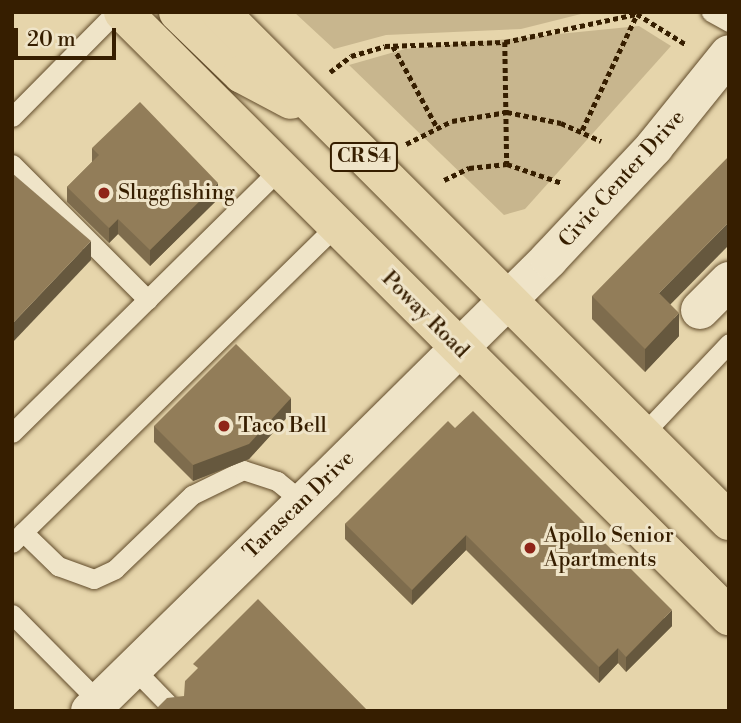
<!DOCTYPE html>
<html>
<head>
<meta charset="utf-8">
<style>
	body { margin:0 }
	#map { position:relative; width:741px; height:723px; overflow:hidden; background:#e6d5ab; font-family:"Libre Bodoni",serif }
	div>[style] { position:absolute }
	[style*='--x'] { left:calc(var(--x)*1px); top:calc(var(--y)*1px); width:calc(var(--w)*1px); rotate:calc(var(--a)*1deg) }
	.green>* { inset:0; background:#c8b68e }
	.path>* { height:4.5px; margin-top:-2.25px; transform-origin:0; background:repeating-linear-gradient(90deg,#361e00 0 5px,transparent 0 8.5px) }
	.roads { filter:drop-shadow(0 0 2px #624c2b) drop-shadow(0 0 2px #624c2b) }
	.service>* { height:19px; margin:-9.5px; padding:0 9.5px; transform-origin:9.5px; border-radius:9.5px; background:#efe4c8 }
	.minor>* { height:38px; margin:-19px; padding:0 19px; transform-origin:19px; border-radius:19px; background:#efe4c8 }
	.tertiary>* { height:38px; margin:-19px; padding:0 19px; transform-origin:19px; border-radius:19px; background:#efe4c8 }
	.primary>* { height:38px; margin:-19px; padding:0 19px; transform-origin:19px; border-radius:19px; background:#e6d5ab }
	.wall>* { inset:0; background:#7e6c4d }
	.shaded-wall>* { inset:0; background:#66583e }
	.building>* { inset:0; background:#927d59 }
	.dots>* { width:19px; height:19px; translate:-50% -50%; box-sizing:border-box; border:4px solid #efe4c8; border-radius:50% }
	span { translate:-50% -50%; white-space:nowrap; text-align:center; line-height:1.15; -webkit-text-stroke:6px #efe4c8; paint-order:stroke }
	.shield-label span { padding:2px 5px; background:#efe4c8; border:2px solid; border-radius:5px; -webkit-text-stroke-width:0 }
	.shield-label { font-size:19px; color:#361e00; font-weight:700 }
	.street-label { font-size:21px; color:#361e00 }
	.poi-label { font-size:21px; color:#361e00 }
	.left { translate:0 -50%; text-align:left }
	.frame { position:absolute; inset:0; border:14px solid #361e00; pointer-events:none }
	.scale { position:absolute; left:14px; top:28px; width:102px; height:32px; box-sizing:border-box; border:4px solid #361e00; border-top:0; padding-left:9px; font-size:21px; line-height:24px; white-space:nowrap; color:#361e00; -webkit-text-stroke:5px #efe4c8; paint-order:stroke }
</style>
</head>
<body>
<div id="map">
	<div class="green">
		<div style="clip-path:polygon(294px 12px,589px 12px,521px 29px,386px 35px,334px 49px)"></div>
		<div style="clip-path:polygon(639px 26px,671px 46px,525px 209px,504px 215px,349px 65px,405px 49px)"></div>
	</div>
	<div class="path">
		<div style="--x:505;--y:42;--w:122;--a:89.1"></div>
		<div style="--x:393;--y:46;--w:92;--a:61.5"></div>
		<div style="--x:330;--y:72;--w:26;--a:-37"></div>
		<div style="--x:351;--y:56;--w:35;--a:-16"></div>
		<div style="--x:385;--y:46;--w:120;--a:-1.9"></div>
		<div style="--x:505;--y:42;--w:135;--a:-12"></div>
		<div style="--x:637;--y:14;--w:59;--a:31.8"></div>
		<div style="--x:582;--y:130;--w:128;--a:-64.6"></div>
		<div style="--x:406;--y:144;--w:51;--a:-26.6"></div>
		<div style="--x:452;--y:121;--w:56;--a:-9.3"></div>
		<div style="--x:507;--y:112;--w:55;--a:11.5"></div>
		<div style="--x:561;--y:123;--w:44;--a:24.2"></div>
		<div style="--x:444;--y:180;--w:28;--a:-26"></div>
		<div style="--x:469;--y:168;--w:38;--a:-6"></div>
		<div style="--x:507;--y:164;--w:58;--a:19.1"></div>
	</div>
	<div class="roads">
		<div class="service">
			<div style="--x:711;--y:12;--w:21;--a:29"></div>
			<div style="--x:12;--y:117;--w:148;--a:-45.3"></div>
			<div style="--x:12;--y:164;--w:192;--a:45"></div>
			<div style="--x:12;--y:433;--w:376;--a:-44.6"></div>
			<div style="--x:643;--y:434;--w:125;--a:-46.6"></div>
			<div style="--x:23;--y:532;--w:49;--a:44.2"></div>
			<div style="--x:58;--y:566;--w:38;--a:20"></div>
			<div style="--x:94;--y:579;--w:23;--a:-25"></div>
			<div style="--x:115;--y:569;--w:107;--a:-43.9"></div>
			<div style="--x:192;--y:495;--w:57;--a:-26.1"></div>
			<div style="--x:243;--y:470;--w:36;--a:18"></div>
			<div style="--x:277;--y:481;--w:33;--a:39"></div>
			<div style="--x:12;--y:543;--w:453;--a:-44.4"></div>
			<div style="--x:12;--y:614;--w:124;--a:45.3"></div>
			<div style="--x:133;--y:668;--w:60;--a:45.7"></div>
		</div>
		<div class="minor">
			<div style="--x:700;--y:310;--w:41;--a:-45"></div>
			<div style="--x:90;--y:711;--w:329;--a:-44.4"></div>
		</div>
		<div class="tertiary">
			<div style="--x:325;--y:481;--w:315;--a:-44.7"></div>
			<div style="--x:549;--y:259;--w:154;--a:-46.8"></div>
			<div style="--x:654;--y:147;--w:119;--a:-51.1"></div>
		</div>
		<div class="primary">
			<div style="--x:123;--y:12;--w:856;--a:44.91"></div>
			<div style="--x:178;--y:12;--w:89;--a:44.1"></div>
			<div style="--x:242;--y:74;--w:55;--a:28"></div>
			<div style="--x:220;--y:12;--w:720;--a:45"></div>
		</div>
	</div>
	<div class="wall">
		<div style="clip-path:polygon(92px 148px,218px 199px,150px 266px,118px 234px,109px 243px,67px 202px,67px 187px,92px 162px)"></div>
		<div style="clip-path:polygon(592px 296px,670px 304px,679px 336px,645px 372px,592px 319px)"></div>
		<div style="clip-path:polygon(291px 413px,249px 459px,193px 481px,154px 442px,154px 426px)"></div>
		<div style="clip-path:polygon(455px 428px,672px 626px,626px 672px,618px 663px,599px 683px,466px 550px,412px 605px,345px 539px,345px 524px)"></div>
	</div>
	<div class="shaded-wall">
		<div style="clip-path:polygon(218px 183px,218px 199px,150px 266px,150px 250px)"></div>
		<div style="clip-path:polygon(118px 219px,118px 234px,109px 243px,109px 228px)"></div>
		<div style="clip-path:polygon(729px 222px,729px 245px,659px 316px,659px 293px)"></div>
		<div style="clip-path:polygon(91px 241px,91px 260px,12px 343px,12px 324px)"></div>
		<div style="clip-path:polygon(679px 313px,679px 336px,645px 372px,645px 349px)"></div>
		<div style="clip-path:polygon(291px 398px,291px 413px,249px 459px,193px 481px,193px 465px)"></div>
		<div style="clip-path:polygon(466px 535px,466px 550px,412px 605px,412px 590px)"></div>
		<div style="clip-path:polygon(672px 610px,672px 626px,626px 672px,626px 657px)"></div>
		<div style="clip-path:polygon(618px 648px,618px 663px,599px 683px,599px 667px)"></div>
	</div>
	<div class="building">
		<div style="clip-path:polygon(140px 102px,218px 183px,150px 250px,118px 219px,109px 228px,67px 187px,99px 155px,92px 148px)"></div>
		<div style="clip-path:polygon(729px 156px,729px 222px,659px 293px,679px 313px,645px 349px,592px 296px)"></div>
		<div style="clip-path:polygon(12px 173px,91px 241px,12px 324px)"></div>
		<div style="clip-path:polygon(236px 344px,291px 398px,249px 444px,193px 465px,154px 426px)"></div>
		<div style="clip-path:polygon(473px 411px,672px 610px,626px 657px,618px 648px,599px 667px,466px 535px,412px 590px,345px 524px,448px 421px,455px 428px)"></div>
		<div style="clip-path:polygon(258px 599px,368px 711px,154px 711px,167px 698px,184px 696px,185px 681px,198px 668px,193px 664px)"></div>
	</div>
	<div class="dots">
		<div style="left:104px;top:193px;background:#8f2418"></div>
		<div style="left:224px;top:426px;background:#8f2418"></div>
		<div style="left:530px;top:548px;background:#8f2418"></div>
	</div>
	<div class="shield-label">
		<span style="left:364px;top:157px">CR S4</span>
	</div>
	<div class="street-label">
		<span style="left:622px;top:179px;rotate:-48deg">Civic Center Drive</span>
		<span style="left:425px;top:315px;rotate:45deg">Poway Road</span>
		<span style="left:299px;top:505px;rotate:-44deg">Tarascan Drive</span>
	</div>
	<div class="poi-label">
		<span class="left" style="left:118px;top:193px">Sluggfishing</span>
		<span class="left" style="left:238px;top:426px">Taco Bell</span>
		<span class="left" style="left:544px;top:548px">Apollo Senior<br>Apartments</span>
	</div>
	<div class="frame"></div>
	<div class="scale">20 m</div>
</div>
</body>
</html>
